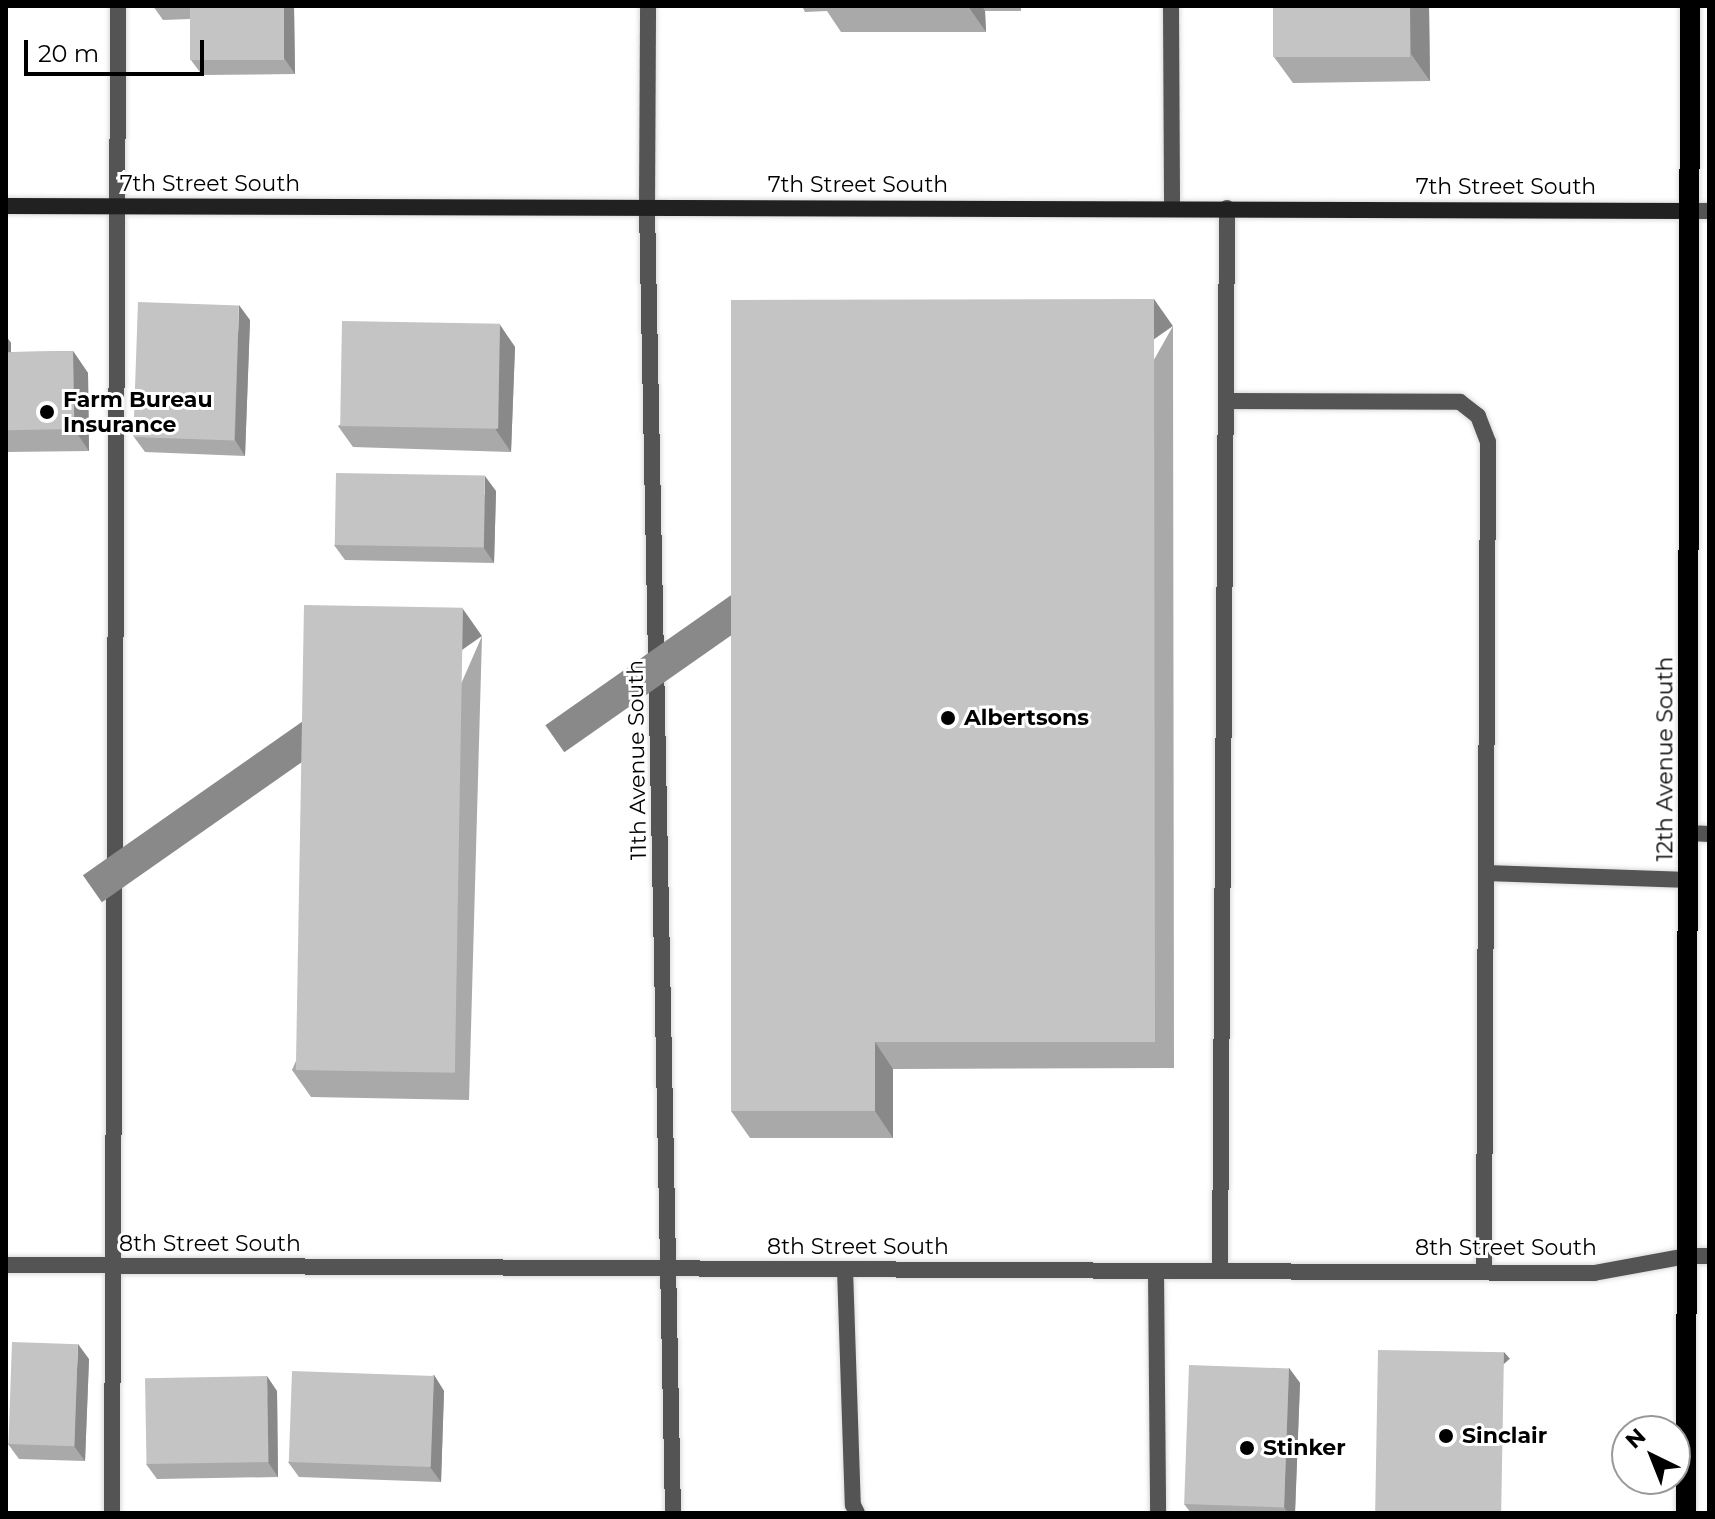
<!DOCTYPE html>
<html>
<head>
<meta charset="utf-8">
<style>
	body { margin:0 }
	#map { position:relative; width:1715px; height:1519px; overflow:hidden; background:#fff; font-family:Montserrat,sans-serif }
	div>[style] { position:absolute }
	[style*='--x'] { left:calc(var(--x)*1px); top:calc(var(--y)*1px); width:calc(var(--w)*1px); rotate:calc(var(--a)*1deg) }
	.roads { filter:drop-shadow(0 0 2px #dbdbdb) drop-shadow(0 0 2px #dbdbdb) }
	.service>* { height:16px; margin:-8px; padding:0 8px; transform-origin:8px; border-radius:8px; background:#545454 }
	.minor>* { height:16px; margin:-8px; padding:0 8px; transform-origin:8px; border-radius:8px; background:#545454 }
	.tertiary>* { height:16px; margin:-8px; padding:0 8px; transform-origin:8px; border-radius:8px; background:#545454 }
	.secondary>* { height:16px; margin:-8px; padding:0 8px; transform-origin:8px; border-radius:8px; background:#212121 }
	.primary>* { height:20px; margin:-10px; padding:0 10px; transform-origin:10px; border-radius:10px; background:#000 }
	.wall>* { inset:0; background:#a9a9a9 }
	.shaded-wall>* { inset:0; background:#898989; transform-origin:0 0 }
	.building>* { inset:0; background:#c4c4c4; transform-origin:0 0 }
	.dots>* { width:22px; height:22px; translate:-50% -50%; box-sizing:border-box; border:4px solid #fff; border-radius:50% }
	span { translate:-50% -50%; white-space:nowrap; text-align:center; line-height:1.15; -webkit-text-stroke:6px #fff; paint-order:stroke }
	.street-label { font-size:22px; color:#000 }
	.poi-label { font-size:22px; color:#000; font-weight:700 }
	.left { translate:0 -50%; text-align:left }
	.frame { position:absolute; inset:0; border:8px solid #000; pointer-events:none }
	.north { position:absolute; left:1611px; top:1415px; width:80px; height:80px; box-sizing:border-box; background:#fff; border:2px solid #999; border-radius:50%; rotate:317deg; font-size:22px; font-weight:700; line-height:32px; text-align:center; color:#000 }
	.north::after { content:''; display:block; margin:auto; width:28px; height:36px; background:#000; clip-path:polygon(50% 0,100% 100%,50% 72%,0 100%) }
	.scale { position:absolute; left:24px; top:40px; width:180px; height:36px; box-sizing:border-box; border:4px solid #000; border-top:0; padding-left:10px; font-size:24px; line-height:28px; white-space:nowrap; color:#000; -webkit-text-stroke:6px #fff; paint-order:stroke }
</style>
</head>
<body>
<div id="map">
	<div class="roads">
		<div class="service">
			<div style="--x:1171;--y:6;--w:202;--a:89.7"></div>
			<div style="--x:1226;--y:401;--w:234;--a:0.2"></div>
			<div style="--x:1460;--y:402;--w:23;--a:38"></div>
			<div style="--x:1478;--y:416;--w:28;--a:69"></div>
			<div style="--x:1488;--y:442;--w:830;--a:90.28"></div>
			<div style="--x:1689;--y:833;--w:20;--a:3"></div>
			<div style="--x:1486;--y:873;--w:203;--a:2"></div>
			<div style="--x:1220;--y:1268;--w:1060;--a:-89.62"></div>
			<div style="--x:845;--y:1269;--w:236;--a:88.1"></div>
			<div style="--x:853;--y:1505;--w:9;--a:63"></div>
			<div style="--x:1156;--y:1271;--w:242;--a:89.5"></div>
			<div style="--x:112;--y:1513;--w:1507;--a:-89.77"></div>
		</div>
		<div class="minor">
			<div style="--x:647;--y:207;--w:201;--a:-89.7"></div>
			<div style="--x:6;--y:1265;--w:1588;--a:0.29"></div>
			<div style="--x:1594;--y:1273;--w:95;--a:-10.4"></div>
			<div style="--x:1687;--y:1256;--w:22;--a:0"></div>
		</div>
		<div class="tertiary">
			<div style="--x:647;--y:207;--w:1306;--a:88.86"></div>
			<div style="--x:1690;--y:211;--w:19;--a:0"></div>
		</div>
		<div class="secondary">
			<div style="--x:6;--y:206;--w:1684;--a:0.17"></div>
		</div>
		<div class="primary">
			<div style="--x:1686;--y:1513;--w:1507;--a:-89.85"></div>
		</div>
	</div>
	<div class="wall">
		<div style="clip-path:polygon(153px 6px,294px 6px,295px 74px,202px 75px,191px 60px,190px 19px,163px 20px)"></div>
		<div style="clip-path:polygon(802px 6px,1021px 6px,1021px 11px,985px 11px,986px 32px,841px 32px,827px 11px,805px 12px)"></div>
		<div style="clip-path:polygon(1273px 6px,1429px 6px,1430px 81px,1293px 83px,1274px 57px)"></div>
		<div style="clip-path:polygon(250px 320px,245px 456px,145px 452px,134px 437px)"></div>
		<div style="clip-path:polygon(500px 325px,515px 347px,511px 452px,353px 447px,338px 426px)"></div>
		<div style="clip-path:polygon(1173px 326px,1174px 1068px,893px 1069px,893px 1138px,750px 1138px,731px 1111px)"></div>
		<div style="clip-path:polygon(6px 336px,11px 343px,11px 352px,73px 351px,88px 373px,89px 451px,6px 452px)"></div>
		<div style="clip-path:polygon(496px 491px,494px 563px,345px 560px,334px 545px)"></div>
		<div style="clip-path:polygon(482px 636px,469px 1100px,311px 1097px,292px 1070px)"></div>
		<div style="clip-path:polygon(89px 1359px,85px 1461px,19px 1459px,8px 1444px)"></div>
		<div style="clip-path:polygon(1289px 1368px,1300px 1383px,1295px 1513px,1191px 1513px,1184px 1504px)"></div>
		<div style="clip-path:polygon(434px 1375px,444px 1391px,441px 1482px,299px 1477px,288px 1462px)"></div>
		<div style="clip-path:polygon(277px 1391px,278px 1477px,157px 1479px,146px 1464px)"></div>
	</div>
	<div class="shaded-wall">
		<div style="clip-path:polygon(284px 6px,294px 6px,295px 74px,284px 58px)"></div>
		<div style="clip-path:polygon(968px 6px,982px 6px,985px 11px,986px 32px)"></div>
		<div style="clip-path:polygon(1410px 6px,1429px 6px,1430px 81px,1411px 54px)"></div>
		<div style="left:1154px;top:299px;width:33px;height:743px;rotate:55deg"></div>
		<div style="clip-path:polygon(239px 305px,250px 320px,245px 456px,235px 440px)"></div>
		<div style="clip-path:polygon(500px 325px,515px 347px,511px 452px,496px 430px)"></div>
		<div style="clip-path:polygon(6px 336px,11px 343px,11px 374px,6px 367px)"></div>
		<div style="clip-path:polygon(73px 351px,88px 373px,89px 451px,74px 429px)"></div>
		<div style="clip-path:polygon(485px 476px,496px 491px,494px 563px,484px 548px)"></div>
		<div style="left:463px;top:609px;width:33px;height:464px;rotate:55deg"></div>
		<div style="clip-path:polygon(875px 1042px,893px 1069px,893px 1138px,875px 1111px)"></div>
		<div style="clip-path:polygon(78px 1344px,89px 1359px,85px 1461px,74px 1446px)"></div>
		<div style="left:1504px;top:1352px;width:9px;height:161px;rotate:49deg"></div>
		<div style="clip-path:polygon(1289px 1368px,1300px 1383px,1295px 1513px,1288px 1513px,1284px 1507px)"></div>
		<div style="clip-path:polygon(434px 1375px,444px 1391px,441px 1482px,430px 1467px)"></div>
		<div style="clip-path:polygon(267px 1376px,277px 1391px,278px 1477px,268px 1462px)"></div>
	</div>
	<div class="building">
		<div style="left:190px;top:6px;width:94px;height:54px"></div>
		<div style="left:1273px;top:6px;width:137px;height:51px"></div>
		<div style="clip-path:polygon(1154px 299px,1155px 1042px,875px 1042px,875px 1111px,731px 1111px,731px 300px)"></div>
		<div style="left:138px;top:302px;width:101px;height:135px;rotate:2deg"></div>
		<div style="left:342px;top:321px;width:158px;height:105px;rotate:1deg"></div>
		<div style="left:73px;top:351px;width:78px;height:67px;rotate:89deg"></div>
		<div style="left:336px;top:473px;width:149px;height:72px;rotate:1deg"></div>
		<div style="left:304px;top:605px;width:159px;height:465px;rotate:1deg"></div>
		<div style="left:12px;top:1342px;width:66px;height:102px;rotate:2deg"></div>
		<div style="left:1378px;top:1350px;width:126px;height:163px;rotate:1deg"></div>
		<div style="left:1189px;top:1365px;width:100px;height:139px;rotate:2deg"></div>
		<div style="left:292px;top:1371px;width:142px;height:91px;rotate:2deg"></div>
		<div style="left:267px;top:1376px;width:86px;height:122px;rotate:89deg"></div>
	</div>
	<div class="dots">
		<div style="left:47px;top:412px;background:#000"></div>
		<div style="left:948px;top:718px;background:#000"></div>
		<div style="left:1446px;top:1436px;background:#000"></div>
		<div style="left:1247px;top:1448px;background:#000"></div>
	</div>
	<div class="street-label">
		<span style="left:210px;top:184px">7th Street South</span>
		<span style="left:858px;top:185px">7th Street South</span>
		<span style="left:1506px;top:187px">7th Street South</span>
		<span style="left:1665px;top:759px;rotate:-90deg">12th Avenue South</span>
		<span style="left:637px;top:760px;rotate:-91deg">11th Avenue South</span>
		<span style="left:210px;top:1244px">8th Street South</span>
		<span style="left:858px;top:1247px">8th Street South</span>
		<span style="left:1506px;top:1248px">8th Street South</span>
	</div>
	<div class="poi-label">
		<span class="left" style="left:63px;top:412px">Farm Bureau<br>Insurance</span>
		<span class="left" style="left:964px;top:718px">Albertsons</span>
		<span class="left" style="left:1462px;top:1436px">Sinclair</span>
		<span class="left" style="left:1263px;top:1448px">Stinker</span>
	</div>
	<div class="frame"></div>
	<div class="north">N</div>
	<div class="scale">20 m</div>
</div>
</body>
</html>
